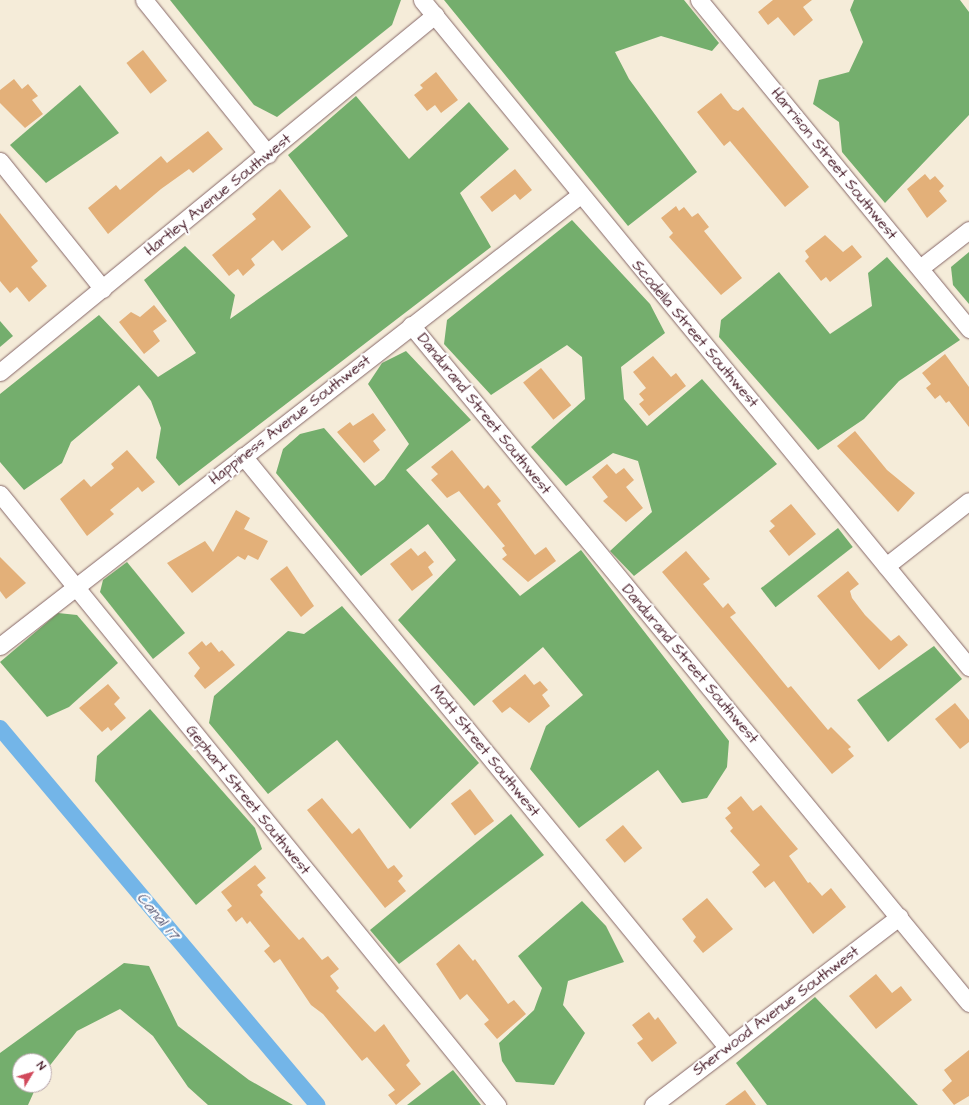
<!DOCTYPE html>
<html>
<head>
<meta charset="utf-8">
<style>
	body { margin:0 }
	#map { position:relative; width:969px; height:1105px; overflow:hidden; background:#f5ecd9; font-family:"Architects Daughter",sans-serif }
	div>[style] { position:absolute }
	[style*='--x'] { left:calc(var(--x)*1px); top:calc(var(--y)*1px); width:calc(var(--w)*1px); rotate:calc(var(--a)*1deg) }
	.forest>* { inset:0; background:#74ae6d; transform-origin:0 0 }
	.canal>* { height:16px; margin:-8px; padding:0 8px; transform-origin:8px; border-radius:8px; background:#73b5e8 }
	.building>* { inset:0; background:#e3b079; transform-origin:0 0 }
	.roads { filter:drop-shadow(0 0 1px #866768) drop-shadow(0 0 1px #866768) }
	.minor>* { height:17px; margin:-8.5px; padding:0 8.5px; transform-origin:8.5px; border-radius:8.5px; background:#fff }
	span { translate:-50% -50%; white-space:nowrap; text-align:center; line-height:1.15; -webkit-text-stroke:4px #fff; paint-order:stroke }
	.street-label { font-size:15px; color:#4a1f2b }
	.water-label { font-size:16px; color:#5a5b77; font-style:italic }
	.north { position:absolute; left:12px; top:1053px; width:40px; height:40px; box-sizing:border-box; background:#fff; border:1px solid #b7a5aa; border-radius:50%; rotate:52deg; font-size:11px; font-weight:700; line-height:16px; text-align:center; color:#4a1f2b }
	.north::after { content:''; display:block; margin:auto; width:14px; height:18px; background:#d1495b; clip-path:polygon(50% 0,100% 100%,50% 72%,0 100%) }
</style>
</head>
<body>
<div id="map">
	<div class="forest">
		<div style="clip-path:polygon(170px 0,401px 0,392px 25px,277px 117px,254px 105px)"></div>
		<div style="clip-path:polygon(444px 0,684px 0,719px 43px,712px 51px,661px 36px,615px 52px,629px 79px,697px 172px,628px 226px)"></div>
		<div style="clip-path:polygon(854px 0,960px 0,969px 12px,969px 115px,885px 203px,842px 152px,839px 122px,813px 104px,819px 80px,849px 72px,863px 42px,850px 10px)"></div>
		<div style="clip-path:polygon(80px 85px,119px 133px,46px 183px,10px 145px)"></div>
		<div style="clip-path:polygon(356px 96px,409px 159px,469px 102px,509px 149px,460px 193px,491px 247px,179px 486px,156px 458px,161px 428px,151px 401px,139px 385px,71px 442px,62px 463px,24px 490px,0 462px,0 394px,99px 315px,158px 377px,196px 353px,144px 280px,185px 246px,235px 295px,230px 319px,348px 236px,288px 155px)"></div>
		<div style="clip-path:polygon(572px 220px,650px 304px,665px 333px,621px 367px,624px 399px,647px 426px,702px 379px,777px 464px,634px 576px,610px 551px,652px 512px,638px 461px,613px 453px,566px 486px,531px 447px,585px 399px,582px 357px,567px 345px,491px 395px,444px 344px,447px 320px)"></div>
		<div style="clip-path:polygon(969px 252px,969px 304px,953px 285px,951px 267px)"></div>
		<div style="clip-path:polygon(887px 257px,960px 340px,899px 381px,864px 419px,818px 450px,719px 337px,721px 320px,779px 272px,830px 334px,872px 306px,868px 273px)"></div>
		<div style="clip-path:polygon(0 321px,13px 336px,0 347px)"></div>
		<div style="clip-path:polygon(406px 351px,471px 420px,406px 470px,520px 596px,581px 550px,729px 741px,727px 767px,707px 798px,682px 803px,658px 770px,579px 828px,530px 769px,546px 726px,583px 695px,543px 647px,474px 706px,398px 620px,456px 560px,428px 524px,361px 576px,276px 473px,283px 449px,300px 434px,324px 428px,375px 486px,384px 479px,409px 444px,368px 384px,382px 363px)"></div>
		<div style="left:838px;top:528px;width:24px;height:98px;rotate:52deg"></div>
		<div style="clip-path:polygon(127px 562px,185px 633px,153px 659px,100px 592px,103px 580px)"></div>
		<div style="clip-path:polygon(342px 606px,479px 763px,410px 829px,337px 740px,268px 794px,209px 723px,214px 696px,288px 631px,304px 634px)"></div>
		<div style="clip-path:polygon(58px 613px,77px 615px,118px 663px,69px 707px,47px 717px,0 662px)"></div>
		<div style="clip-path:polygon(934px 646px,962px 679px,888px 742px,857px 700px)"></div>
		<div style="clip-path:polygon(150px 709px,255px 828px,262px 849px,196px 905px,95px 781px,97px 756px)"></div>
		<div style="clip-path:polygon(511px 814px,544px 855px,399px 964px,370px 930px)"></div>
		<div style="clip-path:polygon(582px 901px,606px 926px,624px 962px,568px 981px,563px 1005px,585px 1033px,554px 1085px,516px 1082px,502px 1061px,499px 1043px,534px 1010px,542px 988px,518px 956px)"></div>
		<div style="clip-path:polygon(124px 963px,149px 966px,178px 1026px,249px 1080px,293px 1105px,208px 1105px,188px 1087px,153px 1036px,120px 1009px,77px 1031px,44px 1073px,44px 1061px,20px 1061px,20px 1085px,37px 1085px,28px 1105px,0 1105px,0 1053px)"></div>
		<div style="clip-path:polygon(815px 997px,918px 1105px,767px 1105px,736px 1063px)"></div>
		<div style="clip-path:polygon(453px 1070px,481px 1105px,407px 1105px)"></div>
	</div>
	<div class="canal">
		<div style="--x:0;--y:728;--w:493;--a:49.9"></div>
	</div>
	<div class="building">
		<div style="clip-path:polygon(773px 0,812px 0,803px 7px,813px 20px,794px 36px,778px 17px,768px 25px,758px 12px)"></div>
		<div style="left:143px;top:50px;width:39px;height:21px;rotate:52deg"></div>
		<div style="clip-path:polygon(436px 72px,458px 100px,441px 113px,435px 105px,427px 111px,414px 95px,423px 88px,420px 85px)"></div>
		<div style="clip-path:polygon(14px 79px,22px 89px,28px 84px,38px 96px,32px 100px,43px 114px,25px 128px,0 103px,0 90px)"></div>
		<div style="clip-path:polygon(721px 93px,733px 109px,738px 111px,743px 107px,809px 187px,785px 207px,730px 141px,724px 146px,697px 112px)"></div>
		<div style="clip-path:polygon(208px 131px,223px 149px,193px 173px,189px 169px,161px 189px,108px 234px,88px 208px,116px 185px,120px 190px,161px 156px,167px 163px)"></div>
		<div style="clip-path:polygon(515px 169px,532px 190px,520px 200px,515px 194px,492px 212px,480px 197px)"></div>
		<div style="clip-path:polygon(925px 174px,930px 180px,935px 176px,944px 186px,939px 191px,947px 201px,927px 218px,907px 189px)"></div>
		<div style="clip-path:polygon(280px 189px,311px 227px,282px 251px,273px 240px,251px 259px,255px 265px,243px 276px,238px 269px,229px 276px,212px 255px,256px 219px,252px 214px)"></div>
		<div style="clip-path:polygon(676px 206px,679px 211px,684px 207px,692px 217px,698px 213px,709px 227px,704px 231px,742px 278px,721px 295px,669px 237px,673px 233px,661px 218px)"></div>
		<div style="clip-path:polygon(0 213px,38px 261px,31px 267px,47px 286px,29px 302px,17px 287px,10px 293px,0 281px)"></div>
		<div style="clip-path:polygon(825px 235px,843px 252px,852px 245px,862px 257px,830px 282px,826px 277px,821px 281px,805px 261px,809px 257px,805px 251px)"></div>
		<div style="clip-path:polygon(154px 305px,167px 321px,153px 331px,160px 341px,144px 354px,119px 322px,131px 312px,140px 317px)"></div>
		<div style="clip-path:polygon(945px 354px,969px 387px,969px 427px,949px 401px,946px 403px,940px 395px,935px 399px,926px 388px,931px 384px,922px 373px)"></div>
		<div style="clip-path:polygon(653px 356px,671px 377px,676px 373px,686px 386px,649px 416px,639px 404px,644px 400px,639px 394px,646px 388px,633px 372px)"></div>
		<div style="left:541px;top:368px;width:48px;height:23px;rotate:51deg"></div>
		<div style="clip-path:polygon(373px 413px,386px 430px,373px 441px,380px 450px,364px 463px,337px 432px,350px 422px,353px 426px)"></div>
		<div style="clip-path:polygon(855px 431px,887px 470px,915px 493px,898px 512px,837px 446px)"></div>
		<div style="clip-path:polygon(127px 450px,155px 482px,142px 492px,138px 487px,110px 510px,114px 514px,87px 536px,60px 499px,84px 479px,91px 487px,114px 468px,111px 464px)"></div>
		<div style="clip-path:polygon(452px 450px,484px 489px,488px 485px,501px 501px,497px 504px,535px 555px,546px 547px,556px 561px,528px 582px,502px 559px,507px 555px,502px 548px,505px 546px,459px 491px,447px 498px,431px 480px,438px 474px,431px 467px)"></div>
		<div style="clip-path:polygon(607px 464px,616px 474px,624px 468px,634px 480px,626px 487px,643px 508px,626px 522px,603px 501px,608px 497px,592px 477px)"></div>
		<div style="clip-path:polygon(791px 504px,816px 534px,789px 556px,769px 531px,775px 526px,770px 521px)"></div>
		<div style="clip-path:polygon(236px 510px,250px 518px,244px 529px,268px 541px,258px 560px,248px 555px,245px 560px,238px 556px,192px 593px,167px 563px,205px 541px,213px 552px)"></div>
		<div style="clip-path:polygon(411px 548px,418px 556px,425px 551px,434px 562px,428px 567px,433px 575px,412px 591px,390px 564px)"></div>
		<div style="clip-path:polygon(686px 551px,710px 579px,703px 584px,723px 608px,728px 603px,736px 613px,730px 617px,788px 688px,791px 686px,828px 730px,831px 727px,851px 747px,848px 749px,854px 756px,832px 774px,662px 572px)"></div>
		<div style="clip-path:polygon(0 557px,26px 583px,6px 599px,0 591px)"></div>
		<div style="clip-path:polygon(287px 566px,314px 606px,301px 617px,270px 579px)"></div>
		<div style="clip-path:polygon(848px 571px,859px 584px,850px 591px,852px 598px,865px 615px,891px 641px,899px 635px,908px 645px,879px 670px,817px 596px)"></div>
		<div style="clip-path:polygon(202px 641px,206px 646px,211px 642px,219px 652px,222px 650px,235px 665px,205px 689px,194px 676px,200px 668px,188px 653px)"></div>
		<div style="clip-path:polygon(525px 674px,534px 685px,540px 681px,548px 690px,542px 695px,550px 706px,529px 723px,510px 707px,502px 713px,492px 701px)"></div>
		<div style="clip-path:polygon(108px 684px,120px 698px,114px 704px,126px 718px,111px 731px,108px 727px,102px 732px,79px 708px)"></div>
		<div style="clip-path:polygon(955px 703px,969px 720px,969px 742px,960px 749px,935px 719px)"></div>
		<div style="left:470px;top:789px;width:40px;height:24px;rotate:53deg"></div>
		<div style="clip-path:polygon(741px 796px,753px 811px,761px 805px,798px 849px,789px 856px,808px 883px,810px 882px,822px 896px,831px 888px,846px 907px,813px 934px,774px 881px,765px 888px,752px 872px,760px 865px,730px 831px,733px 828px,725px 818px,731px 813px,727px 808px)"></div>
		<div style="clip-path:polygon(322px 798px,352px 834px,359px 828px,388px 869px,394px 865px,403px 876px,398px 881px,406px 891px,385px 908px,307px 810px)"></div>
		<div style="left:623px;top:825px;width:30px;height:23px;rotate:50deg"></div>
		<div style="clip-path:polygon(255px 865px,266px 878px,257px 885px,263px 892px,260px 895px,299px 940px,303px 937px,322px 960px,328px 956px,339px 969px,330px 976px,339px 988px,336px 991px,375px 1032px,384px 1024px,410px 1061px,406px 1065px,421px 1084px,396px 1105px,388px 1095px,395px 1090px,367px 1057px,362px 1061px,323px 1014px,311px 1005px,280px 959px,274px 963px,264px 951px,270px 946px,250px 921px,247px 924px,242px 917px,236px 922px,227px 910px,232px 906px,221px 892px)"></div>
		<div style="clip-path:polygon(707px 898px,733px 929px,703px 953px,693px 941px,696px 937px,682px 919px)"></div>
		<div style="clip-path:polygon(459px 944px,473px 961px,475px 959px,508px 1004px,514px 1000px,526px 1014px,497px 1039px,484px 1024px,489px 1020px,467px 994px,460px 1000px,436px 964px)"></div>
		<div style="clip-path:polygon(876px 974px,892px 993px,901px 986px,912px 1000px,876px 1029px,849px 996px)"></div>
		<div style="clip-path:polygon(649px 1012px,655px 1020px,658px 1017px,677px 1043px,652px 1062px,637px 1043px,643px 1039px,632px 1025px)"></div>
		<div style="clip-path:polygon(969px 1050px,969px 1096px,954px 1105px,942px 1090px,952px 1081px,944px 1070px)"></div>
		<div style="clip-path:polygon(745px 1090px,756px 1105px,725px 1105px)"></div>
	</div>
	<div class="roads">
		<div class="minor">
			<div style="--x:144;--y:0;--w:198;--a:51.2"></div>
			<div style="--x:422;--y:0;--w:863;--a:50.65"></div>
			<div style="--x:699;--y:0;--w:426;--a:50.6"></div>
			<div style="--x:0;--y:161;--w:164;--a:51.2"></div>
			<div style="--x:920;--y:268;--w:62;--a:-37.8"></div>
			<div style="--x:411;--y:325;--w:878;--a:50.55"></div>
			<div style="--x:0;--y:372;--w:563;--a:-39.38"></div>
			<div style="--x:243;--y:456;--w:764;--a:50.68"></div>
			<div style="--x:0;--y:494;--w:788;--a:50.87"></div>
			<div style="--x:886;--y:566;--w:105;--a:-38.1"></div>
			<div style="--x:0;--y:646;--w:735;--a:-37.87"></div>
			<div style="--x:653;--y:1105;--w:310;--a:-37.4"></div>
		</div>
	</div>
	<div class="street-label">
		<span style="left:834px;top:164px;rotate:51deg">Harrison Street Southwest</span>
		<span style="left:218px;top:195px;rotate:-39deg">Hartley Avenue Southwest</span>
		<span style="left:695px;top:334px;rotate:50deg">Scodella Street Southwest</span>
		<span style="left:484px;top:414px;rotate:51deg">Dandurand Street Southwest</span>
		<span style="left:290px;top:420px;rotate:-38deg">Happiness Avenue Southwest</span>
		<span style="left:690px;top:664px;rotate:50deg">Dandurand Street Southwest</span>
		<span style="left:485px;top:751px;rotate:51deg">Mott Street Southwest</span>
		<span style="left:248px;top:800px;rotate:51deg">Gephart Street Southwest</span>
		<span style="left:776px;top:1011px;rotate:-37deg">Sherwood Avenue Southwest</span>
	</div>
	<div class="water-label">
		<span style="left:158px;top:916px;rotate:50deg">Canal 17</span>
	</div>
	<div class="north">N</div>
</div>
</body>
</html>
